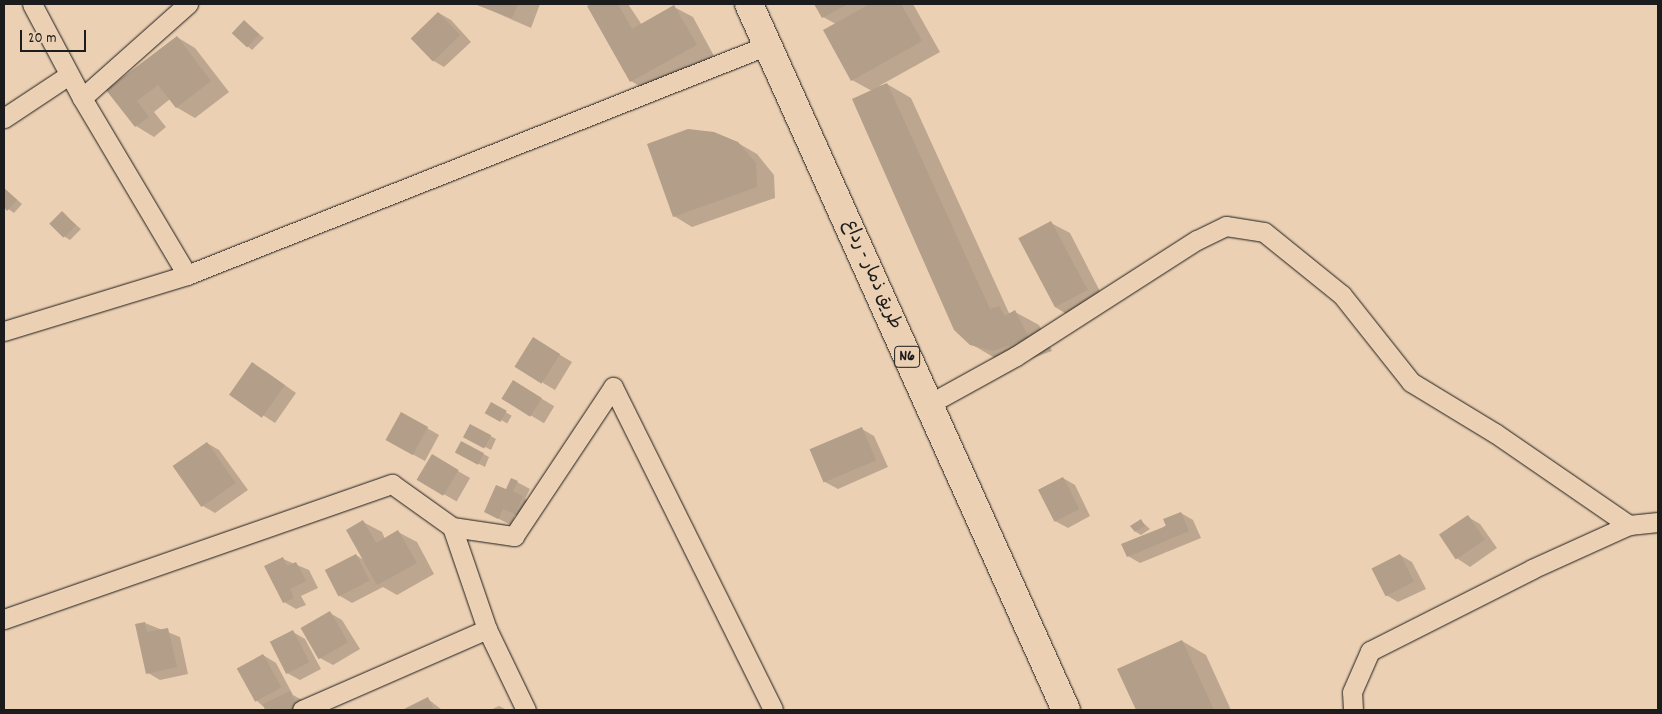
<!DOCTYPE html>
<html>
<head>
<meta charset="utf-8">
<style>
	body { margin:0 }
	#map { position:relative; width:1662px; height:714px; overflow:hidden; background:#ecd0b3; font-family:Dekko,"Playpen Sans Arabic",sans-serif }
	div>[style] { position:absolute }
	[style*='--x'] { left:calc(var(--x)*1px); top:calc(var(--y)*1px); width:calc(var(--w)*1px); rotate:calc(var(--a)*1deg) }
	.shadow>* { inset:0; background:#0003; transform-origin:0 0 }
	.building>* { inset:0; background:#b29e89; transform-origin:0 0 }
	.roads { filter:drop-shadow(0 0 1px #1c1c1c) drop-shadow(0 0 1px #1c1c1c) }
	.minor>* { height:19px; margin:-9.5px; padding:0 9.5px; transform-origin:9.5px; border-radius:9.5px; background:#ecd0b3 }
	.primary>* { height:28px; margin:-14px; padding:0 14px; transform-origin:14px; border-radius:14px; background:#ecd0b3 }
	span { translate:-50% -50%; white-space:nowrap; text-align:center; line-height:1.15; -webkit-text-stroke:4.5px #ecd0b3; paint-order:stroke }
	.shield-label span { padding:1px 4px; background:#ecd0b3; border:1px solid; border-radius:4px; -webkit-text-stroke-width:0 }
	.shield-label { font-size:16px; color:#1c1c1c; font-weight:700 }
	.street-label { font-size:18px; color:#1c1c1c }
	.frame { position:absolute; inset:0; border:5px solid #1c1c1c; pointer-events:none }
	.scale { position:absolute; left:20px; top:30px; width:66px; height:22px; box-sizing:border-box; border:2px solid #1c1c1c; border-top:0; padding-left:6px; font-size:15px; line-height:18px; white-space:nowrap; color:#1c1c1c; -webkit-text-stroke:4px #ecd0b3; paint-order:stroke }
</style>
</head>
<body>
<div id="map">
	<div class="shadow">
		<div style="clip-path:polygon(476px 4px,540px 4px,531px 28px)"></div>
		<div style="clip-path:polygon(595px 4px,628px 4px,642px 25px,674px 7px,693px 17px,714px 56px,649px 92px,631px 81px,589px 7px)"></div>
		<div style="clip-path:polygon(816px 4px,913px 4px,940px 52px,879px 86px,887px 84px,911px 98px,1009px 313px,1015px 312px,1039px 325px,1052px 351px,1017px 364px,995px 358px,971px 344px,872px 91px,852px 80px,836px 24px,823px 17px)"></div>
		<div style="clip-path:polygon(439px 13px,451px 20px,471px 42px,444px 67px,432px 60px)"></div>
		<div style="clip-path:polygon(244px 22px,264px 38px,252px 50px,233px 33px)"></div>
		<div style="clip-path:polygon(177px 37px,195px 48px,229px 92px,195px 118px,176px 107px,170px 99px,154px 112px,166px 127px,154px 137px,136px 126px,108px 90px)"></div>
		<div style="clip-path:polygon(738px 143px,757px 154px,774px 175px,775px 198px,692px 227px,674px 216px)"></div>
		<div style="clip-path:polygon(4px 188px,22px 204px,14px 213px,4px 206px)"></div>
		<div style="clip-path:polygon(62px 213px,81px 229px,70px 240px,65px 237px)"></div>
		<div style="clip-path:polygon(1051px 223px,1070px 233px,1105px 301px,1073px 318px,1055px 307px)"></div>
		<div style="clip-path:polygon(545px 346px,572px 362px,555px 390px,543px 383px)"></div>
		<div style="clip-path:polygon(265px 371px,296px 393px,275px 423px,232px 395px)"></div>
		<div style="left:514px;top:382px;width:47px;height:20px;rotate:31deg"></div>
		<div style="left:492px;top:404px;width:23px;height:9px;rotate:31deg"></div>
		<div style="clip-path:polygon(470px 425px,496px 439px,491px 450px,470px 439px)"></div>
		<div style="clip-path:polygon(427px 428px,439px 435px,425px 461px,399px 447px)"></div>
		<div style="clip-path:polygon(862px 429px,874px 436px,888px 467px,838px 489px,825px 482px)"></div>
		<div style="clip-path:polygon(461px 442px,489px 457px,485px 467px,462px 455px)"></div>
		<div style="clip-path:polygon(207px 443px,219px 450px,248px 490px,215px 513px,203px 506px)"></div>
		<div style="left:432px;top:456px;width:44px;height:27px;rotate:30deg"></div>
		<div style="clip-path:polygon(1063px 478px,1075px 485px,1090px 516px,1068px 528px,1055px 521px)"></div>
		<div style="clip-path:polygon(517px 482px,530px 489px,525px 499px,535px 504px,528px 520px,515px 515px,511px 525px,497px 518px,506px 491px)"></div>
		<div style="clip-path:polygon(1181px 513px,1193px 520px,1201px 538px,1140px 563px,1128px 556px)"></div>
		<div style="clip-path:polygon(1468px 517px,1480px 524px,1497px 548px,1470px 567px,1458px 559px,1441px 536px)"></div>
		<div style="clip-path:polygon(1141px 521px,1150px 529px,1141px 535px,1136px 532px)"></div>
		<div style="clip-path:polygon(363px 522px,382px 532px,385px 539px,398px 532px,417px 542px,434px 574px,397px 595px,383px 587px,352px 603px,340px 596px,356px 555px,365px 561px)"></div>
		<div style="clip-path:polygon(1400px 555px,1412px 562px,1426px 589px,1398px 602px,1386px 595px)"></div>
		<div style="clip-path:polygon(283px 559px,309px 570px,318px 588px,301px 596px,306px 605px,296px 609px,284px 602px)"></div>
		<div style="clip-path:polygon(330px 613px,342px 620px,360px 649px,333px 665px,320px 658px)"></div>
		<div style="clip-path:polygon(145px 623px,180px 637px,188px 674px,160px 680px,148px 673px)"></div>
		<div style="clip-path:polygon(293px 632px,305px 639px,321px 669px,300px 680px,287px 673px)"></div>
		<div style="clip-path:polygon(1182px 641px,1206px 655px,1231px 710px,1137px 710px,1119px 670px)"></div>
		<div style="clip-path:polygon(263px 655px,276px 663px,293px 695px,302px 700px,307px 710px,267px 710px,256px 700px)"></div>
		<div style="clip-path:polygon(428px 699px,442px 710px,405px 710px)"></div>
		<div style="clip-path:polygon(499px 706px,507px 710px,490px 710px)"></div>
	</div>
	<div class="building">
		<div style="clip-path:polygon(474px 4px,518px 4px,512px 18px)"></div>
		<div style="clip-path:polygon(592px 4px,618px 4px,632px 29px,674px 5px,697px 45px,630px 82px,587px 6px)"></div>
		<div style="clip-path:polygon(814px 4px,848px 4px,822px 18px)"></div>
		<div style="clip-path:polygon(870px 4px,901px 4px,922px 41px,851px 81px,823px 30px)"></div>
		<div style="left:438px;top:12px;width:32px;height:38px;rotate:46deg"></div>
		<div style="left:244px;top:20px;width:21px;height:18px;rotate:43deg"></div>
		<div style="clip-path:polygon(177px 36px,211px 81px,176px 108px,158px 85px,137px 101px,149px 117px,135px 127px,106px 90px)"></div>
		<div style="clip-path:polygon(887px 83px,990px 309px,999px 306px,1005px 316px,1015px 310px,1029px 338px,993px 351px,970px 345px,954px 330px,852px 99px)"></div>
		<div style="clip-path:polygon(688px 129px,714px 132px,738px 142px,756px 163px,757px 187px,673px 217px,647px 144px)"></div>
		<div style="clip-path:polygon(4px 188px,17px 200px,7px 211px,4px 207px)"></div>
		<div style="left:62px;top:211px;width:20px;height:18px;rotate:45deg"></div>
		<div style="left:1051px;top:221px;width:78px;height:37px;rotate:62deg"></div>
		<div style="left:533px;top:337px;width:32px;height:35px;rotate:32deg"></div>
		<div style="left:252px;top:362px;width:40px;height:40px;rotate:35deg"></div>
		<div style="left:513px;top:380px;width:34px;height:22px;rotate:32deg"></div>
		<div style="left:491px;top:402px;width:18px;height:13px;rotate:29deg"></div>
		<div style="left:401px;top:412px;width:31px;height:32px;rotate:29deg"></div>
		<div style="left:470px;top:424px;width:24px;height:15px;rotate:28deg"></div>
		<div style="left:862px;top:427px;width:36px;height:57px;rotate:67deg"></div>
		<div style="left:461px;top:441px;width:26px;height:13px;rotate:28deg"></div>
		<div style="left:207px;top:442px;width:50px;height:42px;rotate:55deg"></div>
		<div style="left:432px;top:454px;width:31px;height:30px;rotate:31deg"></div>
		<div style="left:1063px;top:477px;width:36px;height:28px;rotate:63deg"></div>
		<div style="clip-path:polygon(511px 478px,518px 481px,513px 491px,523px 496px,515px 514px,503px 509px,498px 519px,484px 512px,496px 485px,506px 489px)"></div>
		<div style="clip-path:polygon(1181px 512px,1189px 531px,1127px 557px,1121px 544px,1166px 526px,1163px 519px)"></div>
		<div style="left:1468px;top:515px;width:30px;height:35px;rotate:56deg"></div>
		<div style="clip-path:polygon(1141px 519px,1145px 526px,1135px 532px,1130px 526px)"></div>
		<div style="clip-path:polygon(363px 520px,376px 543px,398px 530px,417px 563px,377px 585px,346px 530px)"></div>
		<div style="left:356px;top:554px;width:30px;height:35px;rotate:63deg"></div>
		<div style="left:1400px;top:554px;width:31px;height:32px;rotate:63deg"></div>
		<div style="clip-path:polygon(283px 557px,287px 566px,296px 562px,306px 581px,290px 589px,294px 598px,283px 603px,264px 566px)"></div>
		<div style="left:330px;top:611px;width:36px;height:34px;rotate:60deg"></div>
		<div style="clip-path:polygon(145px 622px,147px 632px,168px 628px,177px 667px,146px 674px,135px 624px)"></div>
		<div style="left:293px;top:630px;width:36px;height:26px;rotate:63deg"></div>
		<div style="clip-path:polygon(1182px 640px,1214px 710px,1136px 710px,1117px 669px)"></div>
		<div style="left:263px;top:654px;width:38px;height:30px;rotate:61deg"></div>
		<div style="clip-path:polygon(290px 691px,299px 710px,265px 710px,263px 704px)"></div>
		<div style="clip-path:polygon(428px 697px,434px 710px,402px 710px)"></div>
	</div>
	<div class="roads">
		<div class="minor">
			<div style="--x:32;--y:4;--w:106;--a:62"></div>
			<div style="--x:82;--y:98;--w:142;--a:-41.6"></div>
			<div style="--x:82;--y:98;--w:206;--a:59.3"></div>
			<div style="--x:4;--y:118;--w:78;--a:-33.5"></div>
			<div style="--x:4;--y:331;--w:191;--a:-17"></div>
			<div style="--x:187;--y:275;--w:625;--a:-21.6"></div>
			<div style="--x:613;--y:387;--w:360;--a:63.6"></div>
			<div style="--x:929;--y:404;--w:99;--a:-28.9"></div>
			<div style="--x:1016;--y:356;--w:215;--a:-32.7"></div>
			<div style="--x:1197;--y:240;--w:32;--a:-26"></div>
			<div style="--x:1226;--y:226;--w:38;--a:9"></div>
			<div style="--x:1264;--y:232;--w:100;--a:38.9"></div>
			<div style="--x:1342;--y:295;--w:111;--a:51.6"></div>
			<div style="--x:1411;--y:382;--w:98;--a:31.3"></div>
			<div style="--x:1495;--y:433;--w:163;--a:34.5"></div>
			<div style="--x:1629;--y:525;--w:29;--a:-6"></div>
			<div style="--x:452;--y:527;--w:63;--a:8.3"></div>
			<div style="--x:514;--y:536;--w:179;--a:-56.4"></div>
			<div style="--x:4;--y:619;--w:411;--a:-19.2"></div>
			<div style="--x:392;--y:484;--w:74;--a:35.6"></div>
			<div style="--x:452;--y:527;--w:108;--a:71.1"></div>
			<div style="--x:487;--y:629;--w:90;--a:64.3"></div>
			<div style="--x:302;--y:710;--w:202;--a:-23.6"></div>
			<div style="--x:1353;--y:710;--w:18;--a:-93"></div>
			<div style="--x:1352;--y:692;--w:45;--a:-66.3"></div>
			<div style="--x:1370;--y:651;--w:182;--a:-26.8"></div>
			<div style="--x:1532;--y:569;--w:107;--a:-24.4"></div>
		</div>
		<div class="primary">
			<div style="--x:749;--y:4;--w:774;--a:65.82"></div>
		</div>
	</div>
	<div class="shield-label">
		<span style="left:907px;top:357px">N6</span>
	</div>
	<div class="street-label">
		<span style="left:871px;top:275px;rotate:66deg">طريق ذمار - رداع</span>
	</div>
	<div class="frame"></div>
	<div class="scale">20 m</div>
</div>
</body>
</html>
